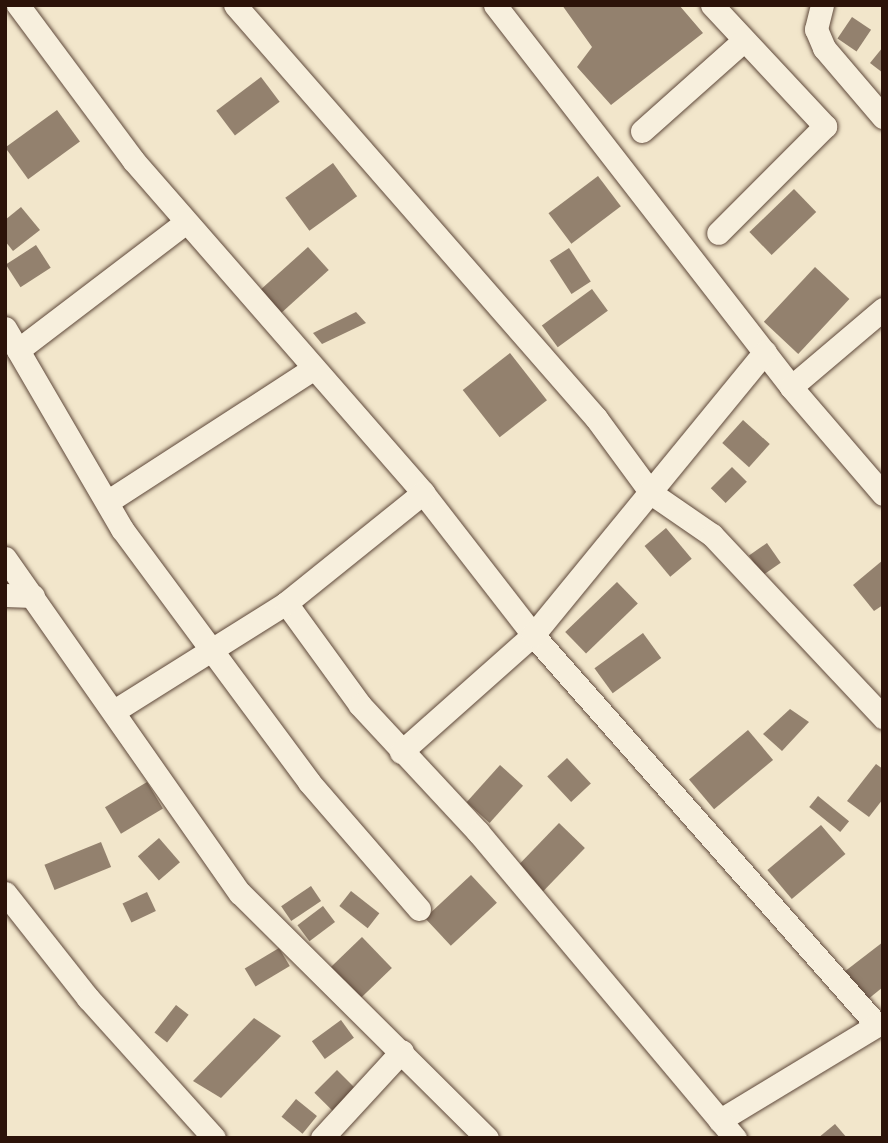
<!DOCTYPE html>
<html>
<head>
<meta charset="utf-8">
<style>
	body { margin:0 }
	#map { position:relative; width:888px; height:1143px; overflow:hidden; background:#f2e6cb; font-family:"EB Garamond",serif }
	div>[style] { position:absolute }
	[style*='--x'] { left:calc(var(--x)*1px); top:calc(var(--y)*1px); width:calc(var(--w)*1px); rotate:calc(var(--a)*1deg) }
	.building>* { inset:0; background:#93816e; transform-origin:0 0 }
	.roads { filter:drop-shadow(0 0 2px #5e483a) drop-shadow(0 0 2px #5e483a) }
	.minor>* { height:23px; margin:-11.5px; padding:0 11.5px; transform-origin:11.5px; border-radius:11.5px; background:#f7efdd }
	span { translate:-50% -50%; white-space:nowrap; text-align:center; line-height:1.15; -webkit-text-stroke:5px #f7efdd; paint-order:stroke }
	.frame { position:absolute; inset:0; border:7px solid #2c1309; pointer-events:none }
</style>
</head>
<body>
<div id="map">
	<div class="building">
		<div style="clip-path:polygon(562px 5px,679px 5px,703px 33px,611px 105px,577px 67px,592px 47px)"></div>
		<div style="left:852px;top:17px;width:23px;height:26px;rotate:34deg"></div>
		<div style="clip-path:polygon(883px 47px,883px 73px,870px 63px)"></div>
		<div style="left:261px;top:77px;width:31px;height:56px;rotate:53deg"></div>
		<div style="left:57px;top:110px;width:39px;height:64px;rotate:54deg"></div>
		<div style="left:333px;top:163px;width:41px;height:59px;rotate:54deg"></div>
		<div style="left:598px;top:176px;width:38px;height:62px;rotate:53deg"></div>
		<div style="left:794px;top:189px;width:32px;height:62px;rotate:46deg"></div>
		<div style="clip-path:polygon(21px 207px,40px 230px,13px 251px,5px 241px,5px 220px)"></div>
		<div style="left:36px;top:245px;width:27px;height:36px;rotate:57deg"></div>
		<div style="left:308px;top:247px;width:31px;height:70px;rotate:48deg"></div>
		<div style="left:569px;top:248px;width:40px;height:23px;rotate:57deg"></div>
		<div style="left:815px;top:267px;width:47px;height:75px;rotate:43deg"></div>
		<div style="left:592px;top:289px;width:27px;height:62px;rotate:54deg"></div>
		<div style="clip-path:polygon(356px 312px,366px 323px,322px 344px,313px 333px)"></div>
		<div style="left:510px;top:353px;width:60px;height:60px;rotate:52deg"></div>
		<div style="left:743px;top:420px;width:36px;height:31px;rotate:42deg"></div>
		<div style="left:732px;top:467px;width:21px;height:30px;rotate:45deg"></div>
		<div style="left:666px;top:528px;width:40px;height:28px;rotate:50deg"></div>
		<div style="left:767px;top:543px;width:24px;height:22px;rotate:55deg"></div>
		<div style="clip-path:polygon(883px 560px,883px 605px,874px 611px,853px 585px)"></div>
		<div style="left:617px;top:582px;width:30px;height:72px;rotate:46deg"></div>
		<div style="left:643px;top:633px;width:31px;height:60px;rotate:54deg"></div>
		<div style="clip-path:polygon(790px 709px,809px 722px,782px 751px,763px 734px)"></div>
		<div style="left:748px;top:730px;width:39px;height:77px;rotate:50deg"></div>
		<div style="left:567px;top:758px;width:35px;height:27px;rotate:47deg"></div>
		<div style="clip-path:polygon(876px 764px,883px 769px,883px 799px,869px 817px,847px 801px)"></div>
		<div style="left:500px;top:765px;width:31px;height:50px;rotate:42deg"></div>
		<div style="left:147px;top:782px;width:31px;height:49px;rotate:59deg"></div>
		<div style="left:818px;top:796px;width:40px;height:14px;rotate:39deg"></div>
		<div style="left:559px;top:823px;width:36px;height:60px;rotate:44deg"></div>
		<div style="left:821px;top:825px;width:38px;height:70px;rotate:50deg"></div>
		<div style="left:159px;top:838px;width:32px;height:28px;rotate:49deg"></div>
		<div style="left:101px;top:842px;width:27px;height:61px;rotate:68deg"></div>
		<div style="left:471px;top:875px;width:38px;height:63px;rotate:47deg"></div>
		<div style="left:311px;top:886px;width:18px;height:36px;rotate:56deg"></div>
		<div style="left:351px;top:891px;width:36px;height:19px;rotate:38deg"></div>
		<div style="left:147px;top:892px;width:21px;height:27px;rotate:65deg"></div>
		<div style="left:323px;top:906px;width:20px;height:32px;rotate:53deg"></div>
		<div style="left:362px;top:937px;width:43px;height:45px;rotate:46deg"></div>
		<div style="clip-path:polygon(883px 942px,883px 987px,867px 1000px,844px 972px)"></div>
		<div style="left:279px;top:948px;width:21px;height:40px;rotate:59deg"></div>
		<div style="left:176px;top:1005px;width:16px;height:35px;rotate:38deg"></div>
		<div style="clip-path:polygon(254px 1018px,281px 1036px,221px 1098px,193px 1081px)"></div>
		<div style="left:341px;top:1020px;width:22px;height:36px;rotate:54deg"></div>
		<div style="left:337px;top:1070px;width:30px;height:32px;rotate:45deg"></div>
		<div style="left:296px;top:1099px;width:27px;height:23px;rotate:39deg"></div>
		<div style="clip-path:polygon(835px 1124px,847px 1138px,818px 1138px)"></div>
	</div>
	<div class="roads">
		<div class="minor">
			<div style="--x:18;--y:5;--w:193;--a:53.4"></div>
			<div style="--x:133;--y:160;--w:442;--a:48.9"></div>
			<div style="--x:423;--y:493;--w:180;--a:52.2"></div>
			<div style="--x:533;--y:635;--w:520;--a:48.59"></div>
			<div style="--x:877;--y:1025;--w:184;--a:148.8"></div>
			<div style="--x:235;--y:5;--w:549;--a:48.84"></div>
			<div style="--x:596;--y:418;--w:93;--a:53.7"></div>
			<div style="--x:651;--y:493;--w:74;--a:34.5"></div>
			<div style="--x:712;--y:535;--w:250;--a:46.8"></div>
			<div style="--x:495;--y:5;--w:483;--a:52.2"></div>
			<div style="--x:791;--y:387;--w:141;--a:49.3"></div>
			<div style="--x:712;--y:5;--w:166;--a:47"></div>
			<div style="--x:825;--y:126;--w:151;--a:135"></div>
			<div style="--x:822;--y:5;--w:25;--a:104"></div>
			<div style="--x:816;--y:29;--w:21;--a:67"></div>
			<div style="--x:824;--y:48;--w:91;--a:49.5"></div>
			<div style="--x:642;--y:131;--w:134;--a:-41.7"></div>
			<div style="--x:5;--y:328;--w:233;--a:59.8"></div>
			<div style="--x:122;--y:529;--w:315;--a:53.5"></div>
			<div style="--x:309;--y:782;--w:168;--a:49.1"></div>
			<div style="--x:18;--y:350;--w:211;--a:-37.3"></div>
			<div style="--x:791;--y:387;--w:121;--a:-40.3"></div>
			<div style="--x:107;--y:502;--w:243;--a:-32.9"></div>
			<div style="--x:5;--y:558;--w:409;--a:55"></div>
			<div style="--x:240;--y:893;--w:348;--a:44.8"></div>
			<div style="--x:5;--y:595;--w:28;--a:2"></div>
			<div style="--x:286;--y:603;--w:126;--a:54"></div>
			<div style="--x:360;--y:705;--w:173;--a:47.1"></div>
			<div style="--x:478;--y:832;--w:400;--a:50"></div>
			<div style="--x:114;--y:711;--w:203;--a:-32.1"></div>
			<div style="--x:286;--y:603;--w:176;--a:-38.8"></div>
			<div style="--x:401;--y:752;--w:176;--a:-41.6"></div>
			<div style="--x:533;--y:635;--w:366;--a:-50.7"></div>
			<div style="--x:5;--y:893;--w:134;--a:51.7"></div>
			<div style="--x:88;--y:998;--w:188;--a:48"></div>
			<div style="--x:322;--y:1138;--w:118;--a:-47.4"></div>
		</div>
	</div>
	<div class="frame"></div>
</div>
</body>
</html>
